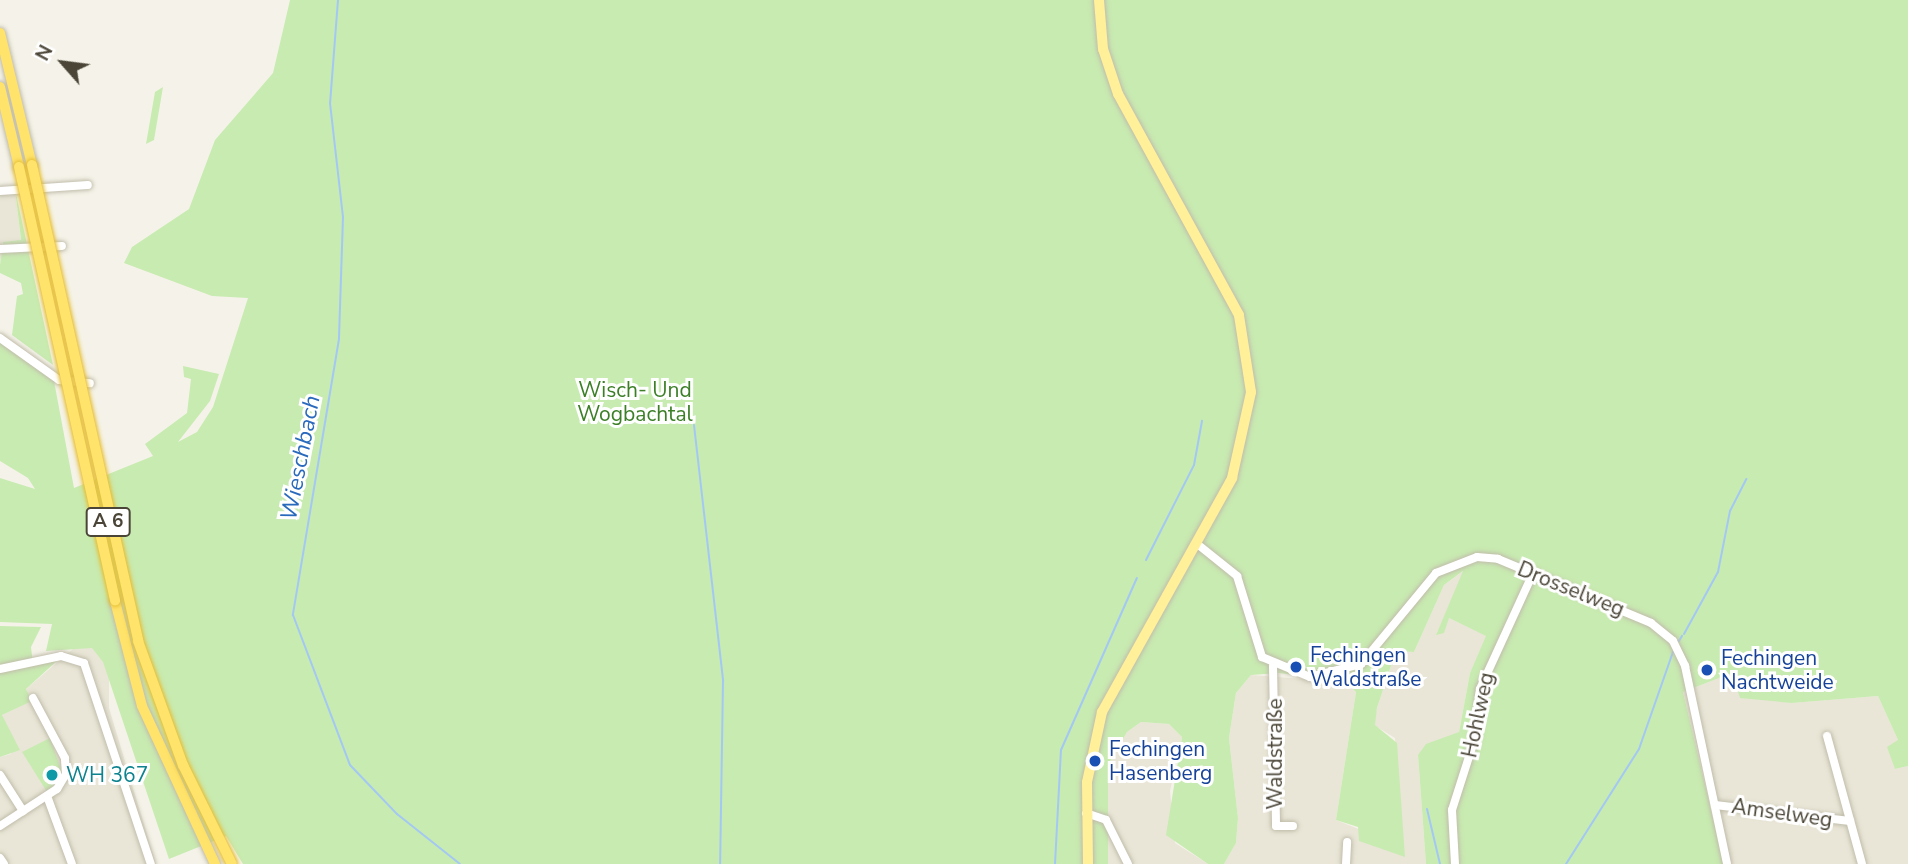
<!DOCTYPE html>
<html>
<head>
<meta charset="utf-8">
<style>
	body { margin:0 }
	#map { position:relative; width:1908px; height:864px; overflow:hidden; background:#f5f3e9; font-family:"Nunito Sans",sans-serif }
	div>[style] { position:absolute }
	[style*='--x'] { left:calc(var(--x)*1px); top:calc(var(--y)*1px); width:calc(var(--w)*1px); rotate:calc(var(--a)*1deg) }
	.residential>* { inset:0; background:#e9e6d7 }
	.green>* { inset:0; background:#c8ebb1 }
	.stream>* { height:2px; margin:-1px; padding:0 1px; transform-origin:1px; border-radius:1px; background:#a4c8f4 }
	.roads { filter:drop-shadow(0 0 2px #c1bdab) drop-shadow(0 0 2px #c1bdab) }
	.minor>* { height:8px; margin:-4px; padding:0 4px; transform-origin:4px; border-radius:4px; background:#fff }
	.major>* { height:10px; margin:-5px; padding:0 5px; transform-origin:5px; border-radius:5px; background:#fff099 }
	.highway>* { height:10px; margin:-5px; padding:0 5px; transform-origin:5px; border-radius:5px; background:#ffe36b }
	.bridges { filter:drop-shadow(0 0 2px #e5bd34) drop-shadow(0 0 2px #e5bd34) }
	.highway-bridge>* { height:10px; margin:-5px; padding:0 5px; transform-origin:5px; border-radius:5px; background:#ffe36b }
	.dots>* { width:19px; height:19px; translate:-50% -50%; box-sizing:border-box; border:4px solid #fff; border-radius:50% }
	span { translate:-50% -50%; white-space:nowrap; text-align:center; line-height:1.15; -webkit-text-stroke:6px #fff; paint-order:stroke }
	.shield-label span { padding:2px 5px; background:#fff; border:2px solid; border-radius:5px; -webkit-text-stroke-width:0 }
	.shield-label { font-size:19px; color:#4a4537; font-weight:700 }
	.park-label { font-size:21px; color:#3c7f27 }
	.street-label { font-size:21px; color:#4a4537 }
	.transit-label { font-size:21px; color:#164399 }
	.left { translate:0 -50%; text-align:left }
	.culture-label { font-size:21px; color:#0d838f }
	.water-label { font-size:23px; color:#2a6abc; font-style:italic }
	.north { position:absolute; left:28px; top:28px; width:70px; height:70px; -webkit-text-stroke:5px #fff; paint-order:stroke; rotate:298deg; font-size:19px; font-weight:700; line-height:28px; text-align:center; color:#4a4537 }
	.north::after { content:''; display:block; margin:auto; width:24px; height:32px; background:#4a4537; clip-path:polygon(50% 0,100% 100%,50% 72%,0 100%) }
</style>
</head>
<body>
<div id="map">
	<div class="residential">
		<div style="clip-path:polygon(15px 189px,21px 241px,3px 242px,0 265px,0 190px)"></div>
		<div style="clip-path:polygon(1465px 570px,1436px 635px,1449px 618px,1487px 636px,1470px 673px,1459px 732px,1418px 755px,1426px 864px,1224px 864px,1236px 843px,1238px 818px,1229px 738px,1236px 693px,1251px 675px,1345px 682px,1356px 692px,1336px 820px,1401px 846px,1395px 738px,1374px 725px,1377px 708px,1393px 660px,1399px 651px,1414px 652px,1444px 585px)"></div>
		<div style="clip-path:polygon(87px 637px,109px 668px,109px 708px,156px 864px,0 864px,0 757px,11px 754px,2px 715px,31px 701px,26px 689px,73px 649px,74px 639px)"></div>
		<div style="clip-path:polygon(1732px 673px,1792px 703px,1878px 696px,1898px 740px,1895px 769px,1908px 766px,1908px 864px,1724px 864px,1683px 692px)"></div>
		<div style="clip-path:polygon(1141px 722px,1169px 724px,1182px 737px,1170px 791px,1175px 843px,1208px 864px,1108px 864px,1108px 765px,1127px 732px)"></div>
	</div>
	<div class="green">
		<div style="clip-path:polygon(290px 0,1908px 0,1908px 766px,1895px 769px,1887px 747px,1898px 740px,1878px 696px,1792px 703px,1740px 698px,1732px 673px,1683px 692px,1724px 864px,1426px 864px,1418px 755px,1426px 744px,1459px 732px,1470px 673px,1486px 636px,1449px 618px,1444px 633px,1436px 635px,1463px 571px,1444px 585px,1414px 652px,1399px 651px,1393px 660px,1377px 708px,1375px 725px,1397px 743px,1405px 857px,1359px 841px,1358px 827px,1336px 820px,1356px 692px,1345px 682px,1279px 673px,1251px 675px,1236px 693px,1229px 738px,1238px 818px,1236px 843px,1224px 864px,1208px 864px,1166px 835px,1182px 737px,1169px 724px,1141px 722px,1127px 732px,1108px 765px,1108px 864px,243px 864px,226px 836px,169px 859px,103px 662px,92px 648px,46px 651px,52px 624px,0 622px,0 478px,35px 489px,28px 478px,0 461px,0 341px,54px 381px,74px 488px,153px 456px,145px 444px,187px 413px,191px 379px,184px 377px,183px 366px,219px 374px,210px 401px,178px 442px,197px 432px,213px 407px,248px 298px,212px 296px,124px 263px,132px 247px,189px 209px,215px 140px,273px 73px)"></div>
		<div style="clip-path:polygon(163px 87px,154px 140px,146px 144px,155px 92px)"></div>
		<div style="clip-path:polygon(15px 189px,53px 365px,12px 335px,17px 296px,23px 294px,21px 283px,0 273px,0 265px,3px 242px,21px 240px)"></div>
		<div style="clip-path:polygon(0 626px,41px 627px,31px 647px,33px 664px,59px 659px,26px 689px,32px 701px,2px 715px,20px 750px,0 757px)"></div>
		<div style="clip-path:polygon(50px 738px,63px 775px,47px 792px,22px 752px)"></div>
	</div>
	<div class="stream">
		<div style="--x:338;--y:0;--w:103;--a:94.4"></div>
		<div style="--x:330;--y:103;--w:115;--a:83.5"></div>
		<div style="--x:343;--y:217;--w:122;--a:91.9"></div>
		<div style="--x:339;--y:339;--w:280;--a:99.5"></div>
		<div style="--x:293;--y:615;--w:160;--a:69.2"></div>
		<div style="--x:350;--y:765;--w:68;--a:46.2"></div>
		<div style="--x:397;--y:814;--w:80;--a:38.4"></div>
		<div style="--x:694;--y:425;--w:258;--a:83.5"></div>
		<div style="--x:723;--y:681;--w:183;--a:90.9"></div>
		<div style="--x:1146;--y:560;--w:106;--a:-63.2"></div>
		<div style="--x:1194;--y:465;--w:45;--a:-79.7"></div>
		<div style="--x:1684;--y:634;--w:71;--a:-61.3"></div>
		<div style="--x:1718;--y:572;--w:62;--a:-78.9"></div>
		<div style="--x:1730;--y:511;--w:36;--a:-63"></div>
		<div style="--x:1679;--y:641;--w:6;--a:-59"></div>
		<div style="--x:1427;--y:809;--w:57;--a:76.7"></div>
		<div style="--x:1055;--y:864;--w:114;--a:-87"></div>
		<div style="--x:1061;--y:750;--w:188;--a:-66.2"></div>
		<div style="--x:1566;--y:864;--w:136;--a:-57.6"></div>
		<div style="--x:1639;--y:749;--w:103;--a:-70.7"></div>
	</div>
	<div class="roads">
		<div class="minor">
			<div style="--x:0;--y:191;--w:88;--a:-3.9"></div>
			<div style="--x:0;--y:249;--w:62;--a:-2.8"></div>
			<div style="--x:0;--y:338;--w:72;--a:35.4"></div>
			<div style="--x:59;--y:380;--w:31;--a:6"></div>
			<div style="--x:1196;--y:543;--w:53;--a:38.8"></div>
			<div style="--x:1237;--y:576;--w:85;--a:72.8"></div>
			<div style="--x:1262;--y:657;--w:52;--a:22.6"></div>
			<div style="--x:1310;--y:677;--w:53;--a:-14.3"></div>
			<div style="--x:1361;--y:664;--w:118;--a:-50.5"></div>
			<div style="--x:1436;--y:573;--w:44;--a:-21.3"></div>
			<div style="--x:1477;--y:557;--w:21;--a:5"></div>
			<div style="--x:1498;--y:559;--w:166;--a:22.7"></div>
			<div style="--x:1651;--y:623;--w:28;--a:39"></div>
			<div style="--x:1673;--y:641;--w:28;--a:64"></div>
			<div style="--x:1685;--y:666;--w:202;--a:78"></div>
			<div style="--x:1273;--y:666;--w:160;--a:88.9"></div>
			<div style="--x:1276;--y:826;--w:17;--a:0"></div>
			<div style="--x:0;--y:669;--w:62;--a:-12"></div>
			<div style="--x:61;--y:656;--w:24;--a:17"></div>
			<div style="--x:84;--y:663;--w:212;--a:71.6"></div>
			<div style="--x:1827;--y:736;--w:133;--a:74.7"></div>
			<div style="--x:0;--y:775;--w:43;--a:57.4"></div>
			<div style="--x:47;--y:796;--w:72;--a:69.8"></div>
			<div style="--x:1715;--y:805;--w:136;--a:6.8"></div>
			<div style="--x:1086;--y:813;--w:21;--a:19"></div>
			<div style="--x:1106;--y:820;--w:49;--a:63.4"></div>
			<div style="--x:0;--y:826;--w:68;--a:-33"></div>
			<div style="--x:57;--y:789;--w:17;--a:-59"></div>
			<div style="--x:66;--y:774;--w:16;--a:-94"></div>
			<div style="--x:65;--y:758;--w:68;--a:-118.1"></div>
			<div style="--x:0;--y:858;--w:7;--a:56"></div>
			<div style="--x:1346;--y:864;--w:22;--a:-87"></div>
			<div style="--x:1455;--y:864;--w:54;--a:-93.2"></div>
			<div style="--x:1452;--y:810;--w:79;--a:-72.3"></div>
			<div style="--x:1476;--y:735;--w:46;--a:-85"></div>
			<div style="--x:1480;--y:689;--w:128;--a:-65.4"></div>
		</div>
		<div class="major">
			<div style="--x:1088;--y:864;--w:82;--a:-90.7"></div>
			<div style="--x:1087;--y:782;--w:72;--a:-77.9"></div>
			<div style="--x:1102;--y:712;--w:268;--a:-60.9"></div>
			<div style="--x:1232;--y:478;--w:88;--a:-77.5"></div>
			<div style="--x:1251;--y:392;--w:78;--a:-98.9"></div>
			<div style="--x:1239;--y:315;--w:252;--a:-118.7"></div>
			<div style="--x:1118;--y:94;--w:47;--a:-108.4"></div>
			<div style="--x:1103;--y:49;--w:49;--a:-94.7"></div>
		</div>
		<div class="highway">
			<div style="--x:0;--y:33;--w:136;--a:76.4"></div>
			<div style="--x:0;--y:87;--w:82;--a:76.6"></div>
			<div style="--x:115;--y:601;--w:108;--a:75.6"></div>
			<div style="--x:142;--y:706;--w:174;--a:65.2"></div>
		</div>
	</div>
	<div class="bridges">
		<div class="highway-bridge">
			<div style="--x:32;--y:165;--w:488;--a:77.4"></div>
			<div style="--x:138;--y:641;--w:132;--a:70.1"></div>
			<div style="--x:183;--y:765;--w:110;--a:63.7"></div>
			<div style="--x:19;--y:167;--w:444;--a:77.5"></div>
		</div>
	</div>
	<div class="dots">
		<div style="left:1296px;top:667px;background:#1a4fb4"></div>
		<div style="left:1707px;top:670px;background:#1a4fb4"></div>
		<div style="left:1095px;top:761px;background:#1a4fb4"></div>
		<div style="left:52px;top:775px;background:#0f9aa8"></div>
	</div>
	<div class="shield-label">
		<span style="left:108px;top:522px">A 6</span>
	</div>
	<div class="park-label">
		<span style="left:635px;top:402px">Wisch- Und<br>Wogbachtal</span>
	</div>
	<div class="street-label">
		<span style="left:1571px;top:589px;rotate:22deg">Drosselweg</span>
		<span style="left:1478px;top:715px;rotate:-78deg">Hohlweg</span>
		<span style="left:1275px;top:754px;rotate:-90deg">Waldstraße</span>
		<span style="left:1782px;top:813px;rotate:8deg">Amselweg</span>
	</div>
	<div class="transit-label">
		<span class="left" style="left:1310px;top:667px">Fechingen<br>Waldstraße</span>
		<span class="left" style="left:1721px;top:670px">Fechingen<br>Nachtweide</span>
		<span class="left" style="left:1109px;top:761px">Fechingen<br>Hasenberg</span>
	</div>
	<div class="culture-label">
		<span class="left" style="left:66px;top:775px">WH 367</span>
	</div>
	<div class="water-label">
		<span style="left:301px;top:458px;rotate:-79deg">Wieschbach</span>
	</div>
	<div class="north">N</div>
</div>
</body>
</html>
